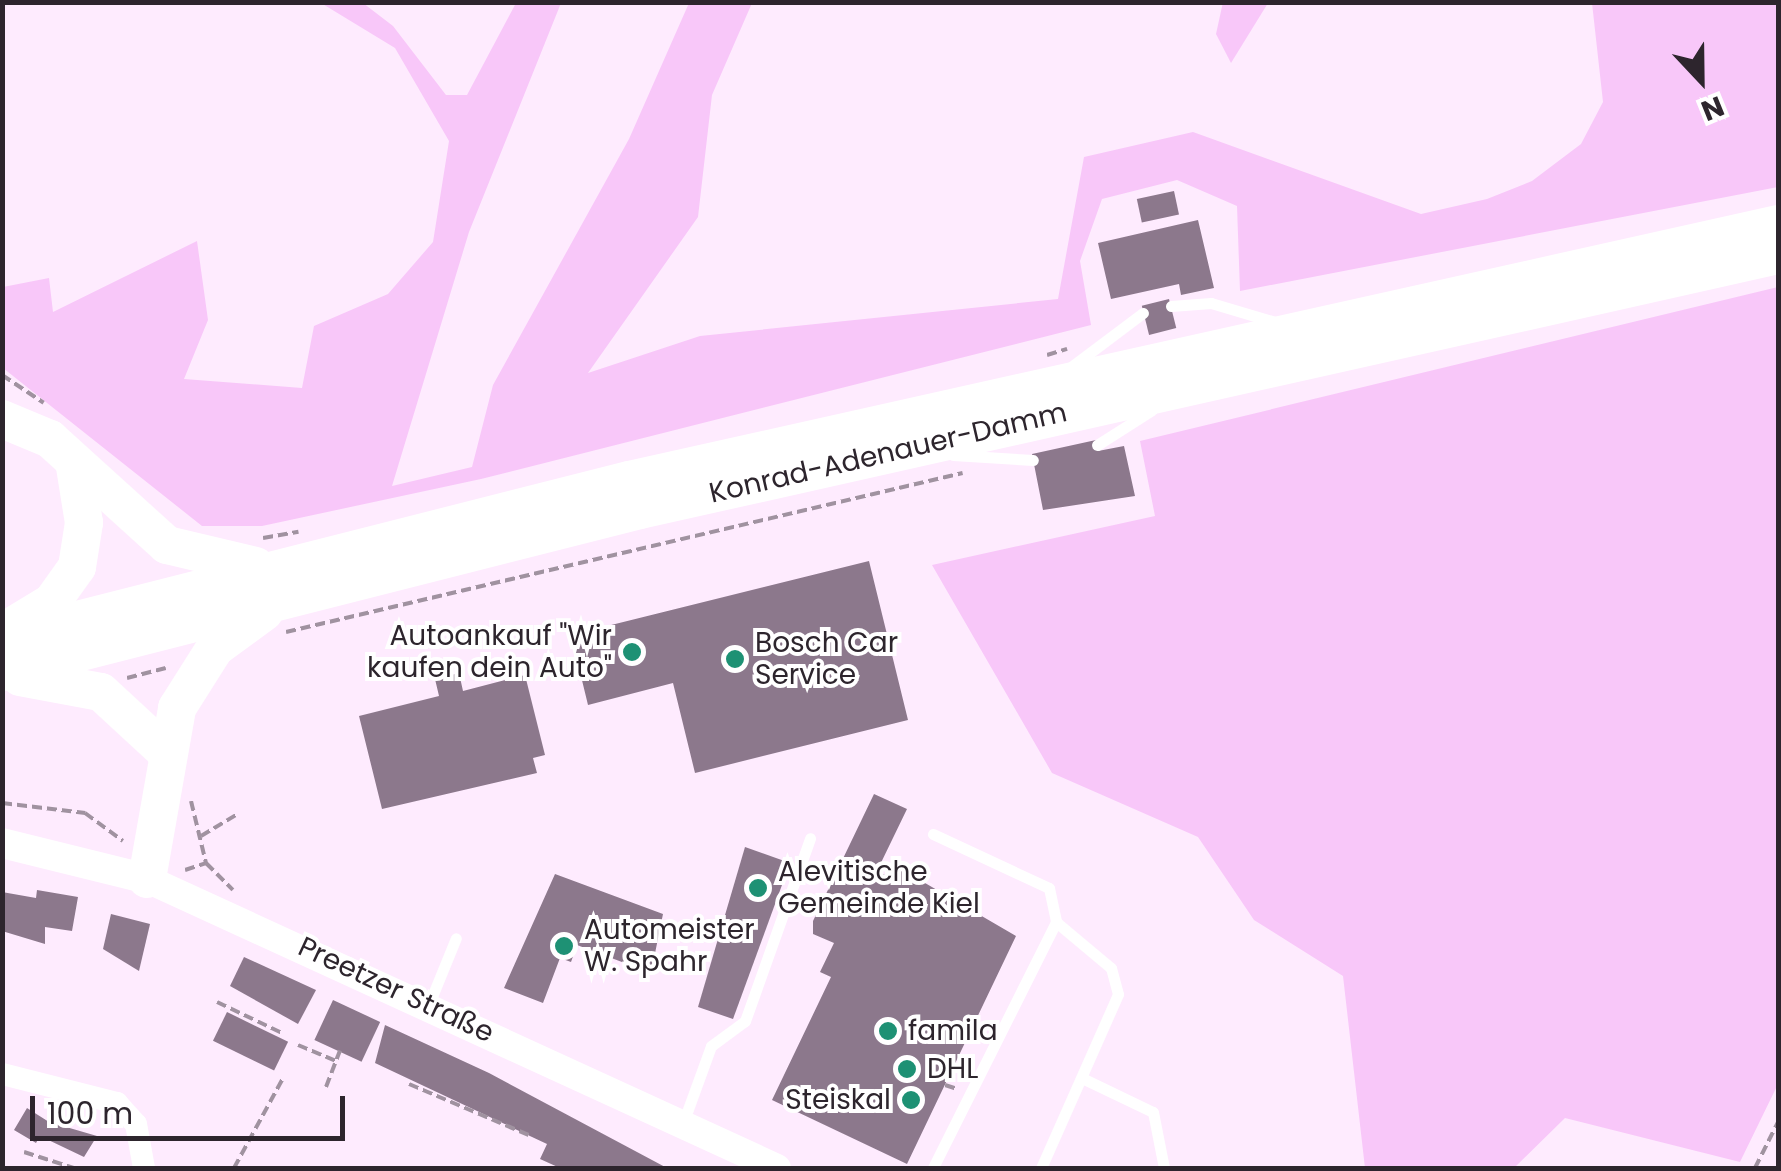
<!DOCTYPE html>
<html>
<head>
<meta charset="utf-8">
<style>
	body { margin:0 }
	#map { position:relative; width:1781px; height:1171px; overflow:hidden; background:#feebfe; font-family:Poppins,sans-serif }
	div>[style] { position:absolute }
	[style*='--x'] { left:calc(var(--x)*1px); top:calc(var(--y)*1px); width:calc(var(--w)*1px); rotate:calc(var(--a)*1deg) }
	.green>* { inset:0; background:#f8c7f9 }
	.building>* { inset:0; background:#8c788c; transform-origin:0 0 }
	.path>* { height:4px; margin-top:-2px; transform-origin:0; background:repeating-linear-gradient(90deg,#a092a0 0 10px,transparent 0 15px) }
	.service>* { height:11px; margin:-5.5px; padding:0 5.5px; transform-origin:5.5px; border-radius:5.5px; background:#fff }
	.minor>* { height:22px; margin:-11px; padding:0 11px; transform-origin:11px; border-radius:11px; background:#fff }
	.tertiary>* { height:28px; margin:-14px; padding:0 14px; transform-origin:14px; border-radius:14px; background:#fff }
	.secondary>* { height:30px; margin:-15px; padding:0 15px; transform-origin:15px; border-radius:15px; background:#fff }
	.trunk>* { height:38px; margin:-19px; padding:0 19px; transform-origin:19px; border-radius:19px; background:#fff }
	.dots>* { width:28px; height:28px; translate:-50% -50%; box-sizing:border-box; border:5px solid #fff; border-radius:50% }
	span { translate:-50% -50%; white-space:nowrap; text-align:center; line-height:1.15; -webkit-text-stroke:8px #fff; paint-order:stroke }
	.street-label { font-size:28px; color:#2d252d }
	.poi-label { font-size:28px; color:#2d252d }
	.right { translate:-100% -50%; text-align:right }
	.left { translate:0 -50%; text-align:left }
	.frame { position:absolute; inset:0; border:5px solid #2d252d; pointer-events:none }
	.north { position:absolute; left:1651px; top:30px; width:100px; height:100px; -webkit-text-stroke:8px #fff; paint-order:stroke; rotate:158deg; font-size:28px; font-weight:700; line-height:40px; text-align:center; color:#2d252d }
	.north::after { content:''; display:block; margin:auto; width:35px; height:45px; background:#2d252d; clip-path:polygon(50% 0,100% 100%,50% 72%,0 100%) }
	.scale { position:absolute; left:30px; top:1096px; width:315px; height:45px; box-sizing:border-box; border:5px solid #2d252d; border-top:0; padding-left:12px; font-size:30px; line-height:35px; white-space:nowrap; color:#2d252d; -webkit-text-stroke:8px #fff; paint-order:stroke }
</style>
</head>
<body>
<div id="map">
	<div class="green">
		<div style="clip-path:polygon(1223px 2px,1268px 3px,1231px 63px,1216px 34px)"></div>
		<div style="clip-path:polygon(321px 3px,363px 3px,393px 26px,446px 95px,467px 95px,516px 3px,561px 3px,469px 232px,392px 486px,472px 467px,493px 385px,629px 139px,689px 3px,752px 3px,712px 95px,698px 217px,588px 373px,700px 336px,1058px 299px,1084px 157px,1193px 132px,1421px 214px,1487px 199px,1532px 181px,1581px 144px,1603px 102px,1592px 3px,1778px 3px,1778px 187px,1240px 291px,1237px 206px,1177px 180px,1102px 199px,1080px 261px,1091px 325px,481px 479px,262px 526px,202px 526px,3px 368px,3px 287px,49px 278px,53px 312px,197px 241px,208px 320px,184px 379px,302px 388px,314px 326px,388px 294px,433px 242px,449px 141px,395px 48px)"></div>
		<div style="clip-path:polygon(1778px 287px,1778px 1084px,1740px 1162px,1565px 1118px,1514px 1168px,1365px 1168px,1343px 976px,1254px 920px,1198px 837px,1052px 773px,932px 565px,1155px 516px,1140px 441px)"></div>
	</div>
	<div class="building">
		<div style="left:1174px;top:191px;width:24px;height:38px;rotate:78deg"></div>
		<div style="clip-path:polygon(1198px 220px,1214px 288px,1181px 295px,1179px 284px,1111px 299px,1098px 243px)"></div>
		<div style="left:1169px;top:299px;width:30px;height:28px;rotate:76deg"></div>
		<div style="clip-path:polygon(1096px 440px,1098px 451px,1124px 446px,1135px 496px,1043px 510px,1032px 454px)"></div>
		<div style="clip-path:polygon(869px 561px,908px 720px,695px 773px,673px 683px,588px 705px,571px 635px)"></div>
		<div style="clip-path:polygon(459px 673px,463px 691px,525px 675px,545px 755px,533px 758px,537px 773px,382px 809px,359px 716px,439px 696px,435px 679px)"></div>
		<div style="clip-path:polygon(874px 794px,907px 809px,877px 871px,895px 880px,901px 869px,1016px 936px,907px 1164px,772px 1100px,831px 977px,820px 972px,834px 943px,813px 934px,813px 921px)"></div>
		<div style="clip-path:polygon(745px 847px,790px 863px,733px 1019px,698px 1007px)"></div>
		<div style="clip-path:polygon(555px 874px,663px 914px,651px 973px,577px 945px,571px 962px,560px 958px,543px 1003px,504px 988px)"></div>
		<div style="clip-path:polygon(37px 890px,78px 897px,72px 931px,45px 927px,45px 944px,2px 931px,2px 892px,36px 898px)"></div>
		<div style="clip-path:polygon(111px 914px,150px 924px,139px 971px,103px 949px)"></div>
		<div style="clip-path:polygon(244px 957px,316px 990px,298px 1024px,230px 986px)"></div>
		<div style="left:333px;top:1000px;width:52px;height:44px;rotate:25deg"></div>
		<div style="left:227px;top:1012px;width:68px;height:32px;rotate:26deg"></div>
		<div style="clip-path:polygon(385px 1025px,489px 1073px,667px 1168px,560px 1168px,540px 1159px,547px 1144px,375px 1063px)"></div>
		<div style="clip-path:polygon(27px 1108px,49px 1122px,97px 1136px,84px 1157px,40px 1136px,36px 1143px,14px 1130px)"></div>
	</div>
	<div class="path">
		<div style="--x:1047;--y:355;--w:21;--a:-17"></div>
		<div style="--x:2;--y:375;--w:50;--a:33.7"></div>
		<div style="--x:263;--y:538;--w:36;--a:-10"></div>
		<div style="--x:286;--y:632;--w:695;--a:-13.22"></div>
		<div style="--x:127;--y:678;--w:40;--a:-14.4"></div>
		<div style="--x:191;--y:801;--w:64;--a:76.4"></div>
		<div style="--x:2;--y:803;--w:84;--a:6.9"></div>
		<div style="--x:85;--y:813;--w:47;--a:36.4"></div>
		<div style="--x:201;--y:836;--w:41;--a:-31"></div>
		<div style="--x:185;--y:870;--w:22;--a:-18"></div>
		<div style="--x:206;--y:863;--w:38;--a:45"></div>
		<div style="--x:217;--y:1002;--w:72;--a:25.5"></div>
		<div style="--x:298;--y:1045;--w:41;--a:22.8"></div>
		<div style="--x:409;--y:1084;--w:133;--a:23.1"></div>
		<div style="--x:945;--y:1085;--w:13;--a:18"></div>
		<div style="--x:326;--y:1087;--w:39;--a:-69"></div>
		<div style="--x:24;--y:1152;--w:52;--a:17.7"></div>
		<div style="--x:234;--y:1168;--w:102;--a:-61.4"></div>
		<div style="--x:1755;--y:1168;--w:51;--a:-63.4"></div>
	</div>
	<div class="service">
		<div style="--x:1171;--y:306;--w:40;--a:-4.3"></div>
		<div style="--x:1211;--y:303;--w:67;--a:16.5"></div>
		<div style="--x:1071;--y:367;--w:90;--a:-36.9"></div>
		<div style="--x:1097;--y:445;--w:65;--a:-32.5"></div>
		<div style="--x:953;--y:455;--w:80;--a:3.6"></div>
		<div style="--x:933;--y:834;--w:128;--a:25"></div>
		<div style="--x:1049;--y:888;--w:35;--a:78"></div>
		<div style="--x:1056;--y:922;--w:275;--a:116.6"></div>
		<div style="--x:429;--y:1004;--w:71;--a:-67.8"></div>
		<div style="--x:1084;--y:1079;--w:76;--a:25.6"></div>
		<div style="--x:1153;--y:1112;--w:57;--a:78.9"></div>
		<div style="--x:683;--y:1123;--w:82;--a:-70"></div>
		<div style="--x:711;--y:1046;--w:42;--a:-36.3"></div>
		<div style="--x:745;--y:1021;--w:194;--a:-70.4"></div>
		<div style="--x:1041;--y:1168;--w:190;--a:-66.1"></div>
		<div style="--x:1118;--y:994;--w:27;--a:-105"></div>
		<div style="--x:1111;--y:968;--w:72;--a:-140.1"></div>
	</div>
	<div class="minor">
		<div style="--x:2;--y:1074;--w:119;--a:14.2"></div>
		<div style="--x:117;--y:1103;--w:28;--a:48"></div>
		<div style="--x:136;--y:1124;--w:45;--a:79.7"></div>
	</div>
	<div class="tertiary">
		<div style="--x:147;--y:879;--w:693;--a:24.64"></div>
	</div>
	<div class="secondary">
		<div style="--x:2;--y:843;--w:149;--a:13.9"></div>
	</div>
	<div class="trunk">
		<div style="--x:2;--y:419;--w:52;--a:22.6"></div>
		<div style="--x:50;--y:439;--w:158;--a:42.2"></div>
		<div style="--x:167;--y:545;--w:91;--a:13.3"></div>
		<div style="--x:16;--y:624;--w:42;--a:-31.4"></div>
		<div style="--x:52;--y:602;--w:43;--a:-54.5"></div>
		<div style="--x:77;--y:567;--w:45;--a:-81"></div>
		<div style="--x:84;--y:523;--w:57;--a:-99.1"></div>
		<div style="--x:2;--y:639;--w:647;--a:-14.23"></div>
		<div style="--x:629;--y:480;--w:1177;--a:-12.56"></div>
		<div style="--x:2;--y:672;--w:658;--a:-14.25"></div>
		<div style="--x:640;--y:510;--w:1166;--a:-12.63"></div>
		<div style="--x:20;--y:677;--w:82;--a:10.5"></div>
		<div style="--x:101;--y:692;--w:88;--a:42.7"></div>
		<div style="--x:147;--y:879;--w:174;--a:-80"></div>
		<div style="--x:177;--y:708;--w:71;--a:-57.7"></div>
		<div style="--x:215;--y:648;--w:61;--a:-36.3"></div>
	</div>
	<div class="dots">
		<div style="left:632px;top:652px;background:#1e9174"></div>
		<div style="left:735px;top:659px;background:#1e9174"></div>
		<div style="left:758px;top:888px;background:#1e9174"></div>
		<div style="left:564px;top:946px;background:#1e9174"></div>
		<div style="left:888px;top:1031px;background:#1e9174"></div>
		<div style="left:907px;top:1069px;background:#1e9174"></div>
		<div style="left:911px;top:1100px;background:#1e9174"></div>
	</div>
	<div class="street-label">
		<span style="left:888px;top:453px;rotate:-13deg">Konrad-Adenauer-Damm</span>
		<span style="left:396px;top:990px;rotate:25deg">Preetzer Straße</span>
	</div>
	<div class="poi-label">
		<span class="right" style="left:612px;top:652px">Autoankauf "Wir<br>kaufen dein Auto"</span>
		<span class="left" style="left:755px;top:659px">Bosch Car<br>Service</span>
		<span class="left" style="left:778px;top:888px">Alevitische<br>Gemeinde Kiel</span>
		<span class="left" style="left:584px;top:946px">Automeister<br>W. Spahr</span>
		<span class="left" style="left:908px;top:1031px">famila</span>
		<span class="left" style="left:927px;top:1069px">DHL</span>
		<span class="right" style="left:891px;top:1100px">Steiskal</span>
	</div>
	<div class="frame"></div>
	<div class="north">N</div>
	<div class="scale">100 m</div>
</div>
</body>
</html>
